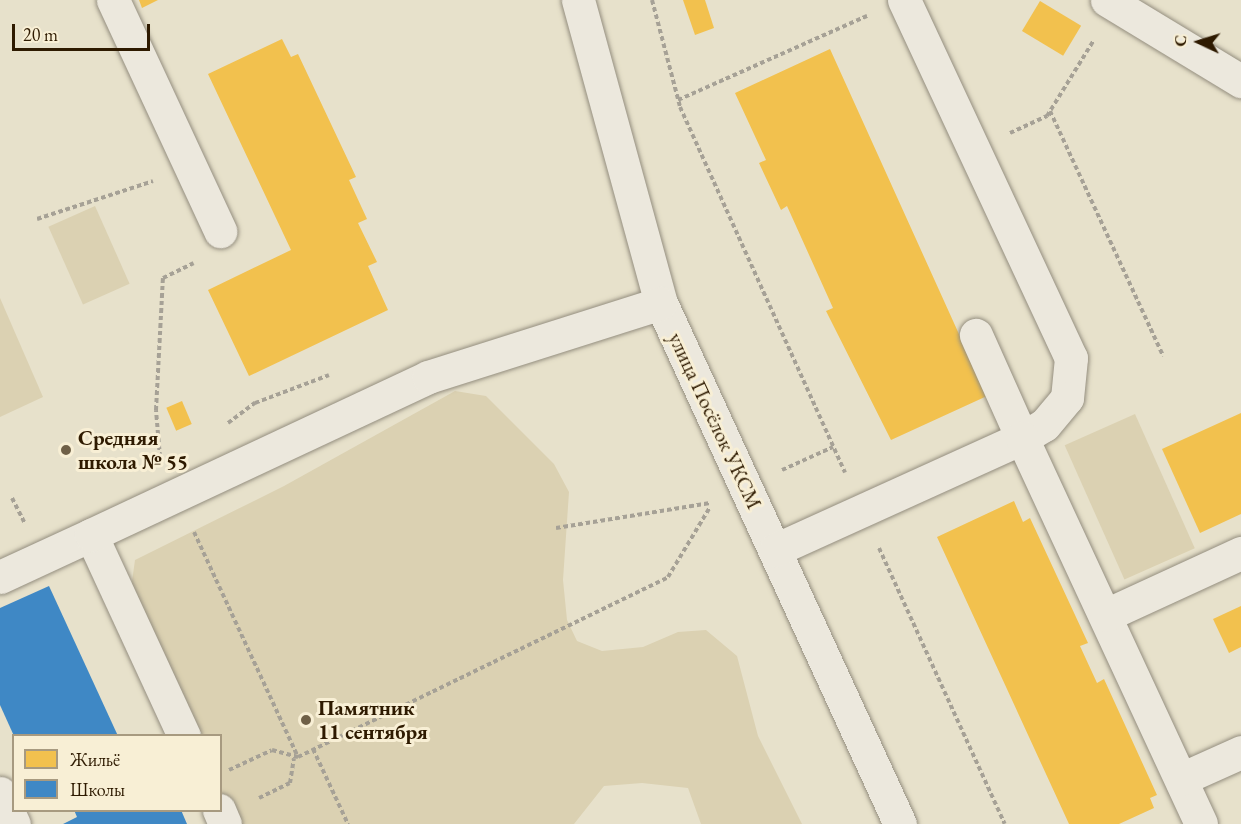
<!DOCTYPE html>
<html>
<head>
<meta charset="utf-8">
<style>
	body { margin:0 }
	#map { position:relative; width:1241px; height:824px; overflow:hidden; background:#e7e1cb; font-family:"EB Garamond",serif }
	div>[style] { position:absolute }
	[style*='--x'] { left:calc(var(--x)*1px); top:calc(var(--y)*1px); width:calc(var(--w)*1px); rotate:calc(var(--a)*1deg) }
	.green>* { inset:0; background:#dbd1b2; transform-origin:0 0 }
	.homes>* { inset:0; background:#f2c14e; transform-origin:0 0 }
	.schools>* { inset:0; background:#3f88c5 }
	.path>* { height:4px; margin-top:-2px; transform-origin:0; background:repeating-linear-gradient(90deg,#a6a196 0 4.5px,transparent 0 7.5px) }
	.roads { filter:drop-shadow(0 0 2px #948e7f) drop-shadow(0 0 2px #948e7f) }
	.minor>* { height:33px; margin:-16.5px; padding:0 16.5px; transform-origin:16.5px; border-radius:16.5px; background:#ece8dd }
	.dots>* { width:16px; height:16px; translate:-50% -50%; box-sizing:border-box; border:3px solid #f8efd5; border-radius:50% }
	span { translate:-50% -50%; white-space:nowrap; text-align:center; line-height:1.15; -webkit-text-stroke:6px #f8efd5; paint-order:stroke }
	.street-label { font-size:21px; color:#2e1a00 }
	.poi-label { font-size:21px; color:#2e1a00; font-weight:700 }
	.left { translate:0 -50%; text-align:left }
	.legend { position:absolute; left:12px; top:734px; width:210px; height:78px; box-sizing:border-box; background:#f8efd5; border:2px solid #a79a80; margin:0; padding:8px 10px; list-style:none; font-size:18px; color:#2e1a00 }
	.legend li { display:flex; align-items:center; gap:12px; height:30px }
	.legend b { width:30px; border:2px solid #a79a80 }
	.north { position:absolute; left:1169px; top:12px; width:60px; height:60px; -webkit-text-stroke:4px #f8efd5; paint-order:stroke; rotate:274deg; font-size:16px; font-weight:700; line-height:24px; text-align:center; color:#2e1a00 }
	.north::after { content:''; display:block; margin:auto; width:21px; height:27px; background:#2e1a00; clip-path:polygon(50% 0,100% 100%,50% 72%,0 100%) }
	.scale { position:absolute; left:12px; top:24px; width:138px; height:27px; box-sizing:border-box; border:3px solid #2e1a00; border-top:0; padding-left:8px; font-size:18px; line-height:21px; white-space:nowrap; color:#2e1a00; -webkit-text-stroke:4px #f8efd5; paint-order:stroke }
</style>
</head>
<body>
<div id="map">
	<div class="green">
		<div style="left:95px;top:206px;width:85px;height:51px;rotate:66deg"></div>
		<div style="clip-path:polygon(0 298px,43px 397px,0 417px)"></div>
		<div style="clip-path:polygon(455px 391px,486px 396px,554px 464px,569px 492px,563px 580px,567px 620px,577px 641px,602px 651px,643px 647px,678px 632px,706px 630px,737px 656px,758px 736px,802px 824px,701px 824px,688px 788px,642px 783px,604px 786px,574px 824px,232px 824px,221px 803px,220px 736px,185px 735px,130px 596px,135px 560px,284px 486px)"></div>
		<div style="left:1135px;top:414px;width:147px;height:77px;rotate:66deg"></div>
	</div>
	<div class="homes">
		<div style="clip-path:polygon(139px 0,158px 0,142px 8px)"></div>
		<div style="clip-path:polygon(683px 0,705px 0,714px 28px,695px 35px)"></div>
		<div style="left:1040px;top:1px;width:48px;height:35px;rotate:31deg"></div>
		<div style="clip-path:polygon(282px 39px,291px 57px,298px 54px,356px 177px,349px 180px,367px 219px,358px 223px,377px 262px,368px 266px,388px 310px,249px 376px,208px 290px,291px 250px,208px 74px)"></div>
		<div style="clip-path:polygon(830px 49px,987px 396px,891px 440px,826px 311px,833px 308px,787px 206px,781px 210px,759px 163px,766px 160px,735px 93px)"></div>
		<div style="left:182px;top:401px;width:25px;height:17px;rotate:67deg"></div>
		<div style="clip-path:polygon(1241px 413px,1241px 514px,1200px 533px,1162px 449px)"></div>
		<div style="clip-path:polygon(1014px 501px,1023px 522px,1030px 518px,1088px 643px,1080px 646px,1097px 683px,1104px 679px,1157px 795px,1150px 798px,1154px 808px,1119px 824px,1069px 824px,937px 537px)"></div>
		<div style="clip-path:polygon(1241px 606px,1241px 647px,1229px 653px,1213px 619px)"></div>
	</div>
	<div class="schools">
		<div style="clip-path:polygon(49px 586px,118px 736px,14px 736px,0 705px,0 608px)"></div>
		<div style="clip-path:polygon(74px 810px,181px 810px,187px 824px,63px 824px,77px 817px)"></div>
	</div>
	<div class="path">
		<div style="--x:652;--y:0;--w:111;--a:75.3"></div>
		<div style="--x:680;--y:107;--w:401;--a:65.7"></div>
		<div style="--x:678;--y:100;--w:207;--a:-24"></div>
		<div style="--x:1050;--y:111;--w:270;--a:65.2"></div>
		<div style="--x:1010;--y:133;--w:41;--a:-24.7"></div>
		<div style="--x:1047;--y:116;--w:89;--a:-58.3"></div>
		<div style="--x:37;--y:219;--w:122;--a:-18.1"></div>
		<div style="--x:228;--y:423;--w:34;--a:-37"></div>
		<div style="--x:255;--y:403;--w:79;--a:-20.7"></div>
		<div style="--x:160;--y:457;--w:47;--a:-94.9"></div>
		<div style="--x:156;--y:410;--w:132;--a:-87"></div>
		<div style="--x:163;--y:278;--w:34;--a:-26"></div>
		<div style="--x:782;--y:470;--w:56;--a:-24.3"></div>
		<div style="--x:12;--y:498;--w:27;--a:63"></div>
		<div style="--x:556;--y:528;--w:156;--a:-9.2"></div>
		<div style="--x:194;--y:532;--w:248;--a:65.2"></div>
		<div style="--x:879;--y:548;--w:303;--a:65.5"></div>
		<div style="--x:313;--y:749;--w:83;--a:65"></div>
		<div style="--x:229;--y:770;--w:47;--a:-24.9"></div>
		<div style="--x:272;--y:750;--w:27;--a:15"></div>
		<div style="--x:298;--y:757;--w:411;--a:-25.9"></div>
		<div style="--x:668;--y:577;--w:82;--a:-59"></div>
		<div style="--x:259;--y:798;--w:34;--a:-26"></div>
		<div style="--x:290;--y:783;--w:25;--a:-81"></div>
	</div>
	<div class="roads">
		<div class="minor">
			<div style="--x:113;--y:0;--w:255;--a:65.1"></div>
			<div style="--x:578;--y:0;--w:314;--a:74.7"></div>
			<div style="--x:661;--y:303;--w:573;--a:65.36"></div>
			<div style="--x:904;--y:0;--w:395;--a:65"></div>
			<div style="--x:1071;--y:358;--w:40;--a:95.7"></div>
			<div style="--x:1067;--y:398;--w:35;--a:130"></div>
			<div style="--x:1044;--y:425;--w:26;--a:149"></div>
			<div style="--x:1022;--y:438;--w:113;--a:-114.1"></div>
			<div style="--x:1107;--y:0;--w:157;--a:31.2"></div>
			<div style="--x:775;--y:550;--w:271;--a:-24.4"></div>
			<div style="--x:1022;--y:438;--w:425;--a:65.1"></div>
			<div style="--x:0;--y:577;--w:100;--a:-24.8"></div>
			<div style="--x:1106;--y:615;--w:149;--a:-24.7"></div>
			<div style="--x:184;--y:736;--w:221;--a:-114.8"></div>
			<div style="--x:91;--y:535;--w:372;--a:-25.1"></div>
			<div style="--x:428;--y:377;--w:244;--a:-17.6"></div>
			<div style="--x:1181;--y:779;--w:66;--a:-24.2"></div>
			<div style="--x:0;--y:793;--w:34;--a:66"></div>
			<div style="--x:219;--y:810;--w:15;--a:67"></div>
		</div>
	</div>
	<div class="dots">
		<div style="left:66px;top:450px;background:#6f6047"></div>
		<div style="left:306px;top:720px;background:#6f6047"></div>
	</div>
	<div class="street-label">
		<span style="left:715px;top:421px;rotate:65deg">улица Посёлок УКСМ</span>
	</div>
	<div class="poi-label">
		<span class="left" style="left:78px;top:450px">Средняя<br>школа № 55</span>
		<span class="left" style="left:318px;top:720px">Памятник<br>11 сентября</span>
	</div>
	<ul class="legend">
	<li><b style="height:16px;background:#f2c14e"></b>Жильё</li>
	<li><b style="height:16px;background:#3f88c5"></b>Школы</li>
	</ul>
	<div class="north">С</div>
	<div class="scale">20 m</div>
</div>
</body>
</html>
